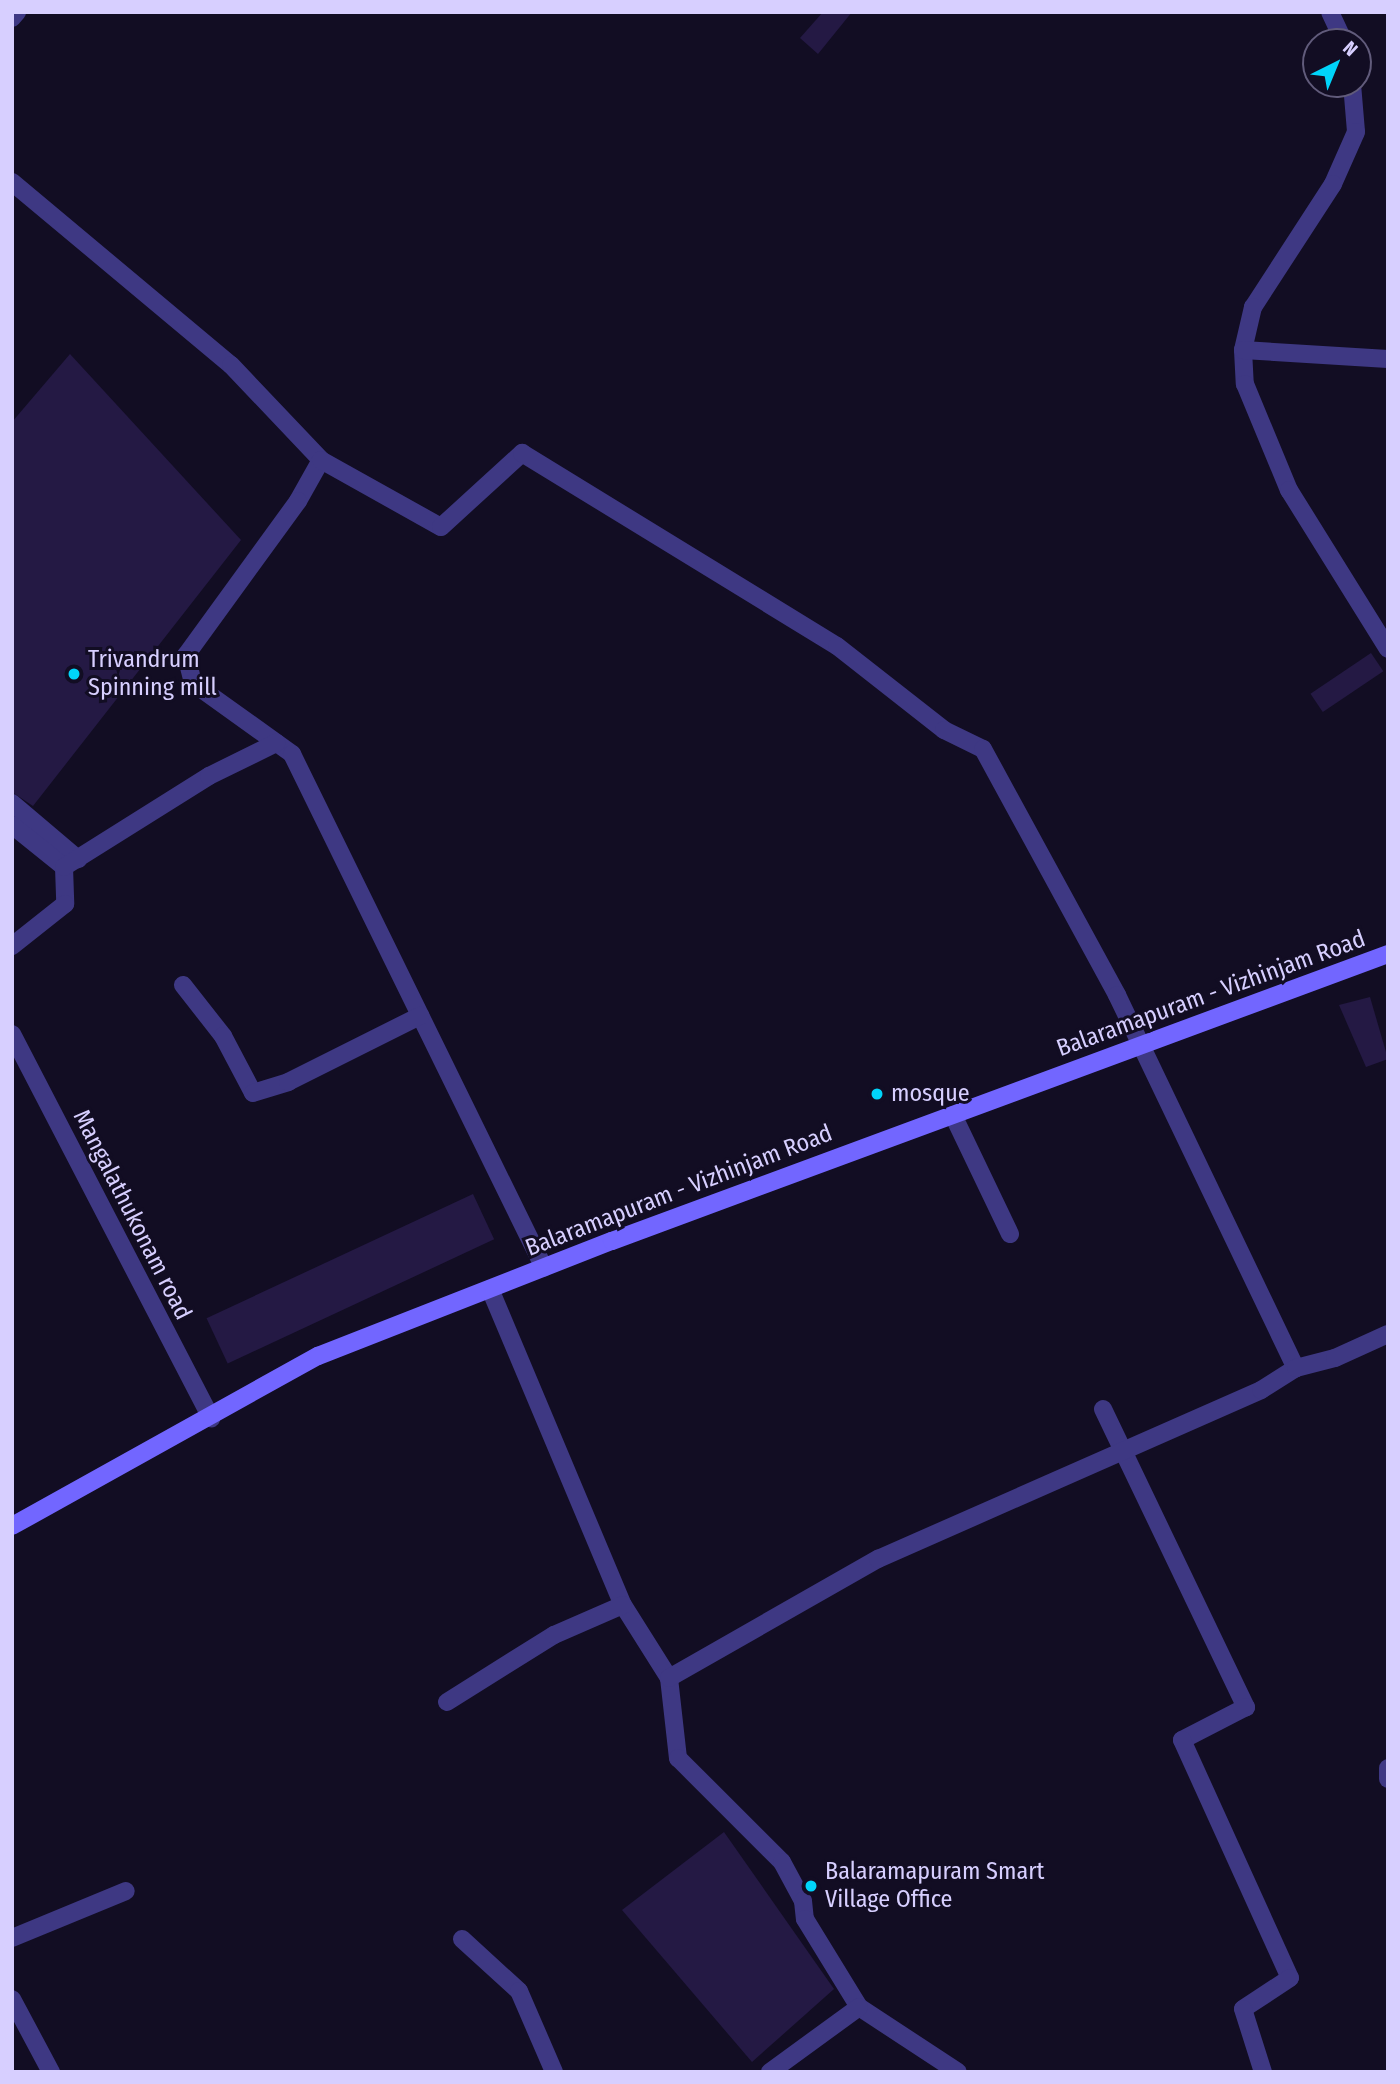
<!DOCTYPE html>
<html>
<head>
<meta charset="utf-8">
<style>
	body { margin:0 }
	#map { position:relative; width:1400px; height:2084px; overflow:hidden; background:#120d23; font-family:"Fira Sans Condensed",sans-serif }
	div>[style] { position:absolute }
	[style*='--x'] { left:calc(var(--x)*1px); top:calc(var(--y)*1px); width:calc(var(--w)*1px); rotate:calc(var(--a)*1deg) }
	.building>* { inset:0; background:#241944; transform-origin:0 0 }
	.street>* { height:18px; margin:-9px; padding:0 9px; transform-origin:9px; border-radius:9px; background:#3e3883 }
	.secondary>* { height:18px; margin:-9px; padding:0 9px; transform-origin:9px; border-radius:9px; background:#7266ff }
	.dots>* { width:19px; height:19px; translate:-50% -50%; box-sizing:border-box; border:4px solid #120d23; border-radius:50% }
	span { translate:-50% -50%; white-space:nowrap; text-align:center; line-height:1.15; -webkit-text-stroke:6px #120d23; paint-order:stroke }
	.poi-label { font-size:24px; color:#d7cfff }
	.left { translate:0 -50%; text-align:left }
	.street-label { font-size:24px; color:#d7cfff }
	.frame { position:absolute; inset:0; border:14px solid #d7cfff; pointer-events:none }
	.north { position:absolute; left:1302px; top:28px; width:70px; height:70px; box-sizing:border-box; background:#120d23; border:2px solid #615b7b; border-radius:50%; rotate:43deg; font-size:19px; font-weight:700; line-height:28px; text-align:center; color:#d7cfff }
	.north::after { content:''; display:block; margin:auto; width:24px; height:32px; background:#00d4fa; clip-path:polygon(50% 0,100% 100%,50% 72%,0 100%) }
</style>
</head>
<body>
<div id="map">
	<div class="building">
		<div style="clip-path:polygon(823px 12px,852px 12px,818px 54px,800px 38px)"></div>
		<div style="clip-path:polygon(70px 354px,241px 540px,33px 806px,12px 792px,12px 422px)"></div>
		<div style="left:1371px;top:653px;width:22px;height:73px;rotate:56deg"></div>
		<div style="clip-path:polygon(1370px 997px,1388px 1059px,1366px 1067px,1339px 1005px)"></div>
		<div style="left:473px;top:1194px;width:50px;height:294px;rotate:65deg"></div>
		<div style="clip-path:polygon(724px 1832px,834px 1989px,752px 2062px,622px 1910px)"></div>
	</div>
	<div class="street">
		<div style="--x:1330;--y:12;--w:33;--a:65"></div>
		<div style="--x:12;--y:18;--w:8;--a:-50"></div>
		<div style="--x:1352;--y:84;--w:48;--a:85.2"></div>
		<div style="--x:1356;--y:132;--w:57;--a:113.9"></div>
		<div style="--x:1333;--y:184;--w:147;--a:123"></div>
		<div style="--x:1253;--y:307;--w:44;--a:103.1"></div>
		<div style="--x:1243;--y:350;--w:34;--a:87"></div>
		<div style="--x:1245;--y:384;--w:115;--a:67.5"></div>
		<div style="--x:1289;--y:490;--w:187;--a:58.1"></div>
		<div style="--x:12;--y:182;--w:285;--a:39.9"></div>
		<div style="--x:231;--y:365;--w:131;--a:46.5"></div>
		<div style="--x:321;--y:460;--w:47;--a:119.3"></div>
		<div style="--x:298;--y:501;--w:190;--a:126"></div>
		<div style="--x:186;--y:655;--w:29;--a:76"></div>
		<div style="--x:193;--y:683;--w:122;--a:35.6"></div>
		<div style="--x:292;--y:754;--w:572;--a:63.88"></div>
		<div style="--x:1243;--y:350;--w:145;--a:3.6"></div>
		<div style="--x:321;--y:460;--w:137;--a:29.2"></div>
		<div style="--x:441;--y:527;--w:110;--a:-42.4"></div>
		<div style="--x:522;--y:453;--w:369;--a:31.5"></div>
		<div style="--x:837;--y:646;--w:136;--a:38.1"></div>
		<div style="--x:944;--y:730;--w:43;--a:26"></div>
		<div style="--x:983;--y:749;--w:280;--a:61.4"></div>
		<div style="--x:1117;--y:995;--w:414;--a:64.4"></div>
		<div style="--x:12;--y:803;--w:87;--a:40.3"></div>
		<div style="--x:12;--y:825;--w:67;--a:38.9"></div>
		<div style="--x:64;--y:867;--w:37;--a:88"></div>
		<div style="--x:65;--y:904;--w:68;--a:141.6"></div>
		<div style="--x:64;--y:867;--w:171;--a:-32.1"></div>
		<div style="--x:209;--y:776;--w:75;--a:-26.2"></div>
		<div style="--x:183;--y:985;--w:65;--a:51.9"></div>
		<div style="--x:223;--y:1036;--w:64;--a:62.2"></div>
		<div style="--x:253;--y:1093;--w:37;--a:-17"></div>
		<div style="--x:288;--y:1082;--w:148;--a:-26.6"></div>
		<div style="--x:12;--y:1034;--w:433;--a:62.6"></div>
		<div style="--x:953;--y:1115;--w:132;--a:64.4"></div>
		<div style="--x:490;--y:1289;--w:343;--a:67.2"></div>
		<div style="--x:623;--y:1605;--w:86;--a:57.8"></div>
		<div style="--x:669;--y:1678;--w:81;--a:83.6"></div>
		<div style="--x:678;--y:1758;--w:147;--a:45"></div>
		<div style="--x:782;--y:1862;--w:44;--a:61.7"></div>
		<div style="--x:803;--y:1901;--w:18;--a:84"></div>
		<div style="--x:805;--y:1919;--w:103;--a:58.5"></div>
		<div style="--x:859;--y:2007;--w:118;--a:33.3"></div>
		<div style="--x:1103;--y:1409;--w:331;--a:64.4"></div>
		<div style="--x:1246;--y:1707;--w:72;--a:152.7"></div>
		<div style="--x:1182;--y:1740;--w:261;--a:65.6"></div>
		<div style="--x:1290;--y:1978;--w:56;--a:146.6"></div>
		<div style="--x:1243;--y:2009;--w:66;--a:72.4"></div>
		<div style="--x:669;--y:1678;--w:241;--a:-29.7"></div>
		<div style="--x:878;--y:1559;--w:419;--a:-23.8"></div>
		<div style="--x:1261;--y:1390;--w:41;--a:-32.2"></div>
		<div style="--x:1296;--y:1368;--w:40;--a:-14.4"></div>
		<div style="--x:1335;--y:1358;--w:58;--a:-24.4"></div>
		<div style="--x:447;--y:1702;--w:126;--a:-32.1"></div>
		<div style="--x:554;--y:1635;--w:75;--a:-23.5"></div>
		<div style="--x:1388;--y:1768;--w:11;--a:90"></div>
		<div style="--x:12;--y:1938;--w:123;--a:-22.4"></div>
		<div style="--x:462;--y:1939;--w:77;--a:42.4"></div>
		<div style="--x:519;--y:1991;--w:88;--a:66.6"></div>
		<div style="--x:12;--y:1999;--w:83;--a:61.9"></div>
		<div style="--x:770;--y:2072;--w:110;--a:-36.1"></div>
	</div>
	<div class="secondary">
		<div style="--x:12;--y:1526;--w:350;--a:-29.1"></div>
		<div style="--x:318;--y:1356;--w:316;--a:-21.4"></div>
		<div style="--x:612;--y:1241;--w:827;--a:-20.3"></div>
	</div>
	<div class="dots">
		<div style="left:74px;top:674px;background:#00d4fa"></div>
		<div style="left:877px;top:1094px;background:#00d4fa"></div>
		<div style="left:811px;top:1886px;background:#00d4fa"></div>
	</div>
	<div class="poi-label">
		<span class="left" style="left:88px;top:674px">Trivandrum<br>Spinning mill</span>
		<span class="left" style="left:891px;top:1094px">mosque</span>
		<span class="left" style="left:825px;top:1886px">Balaramapuram Smart<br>Village Office</span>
	</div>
	<div class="street-label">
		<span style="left:1211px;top:994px;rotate:-20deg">Balaramapuram - Vizhinjam Road</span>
		<span style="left:679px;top:1191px;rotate:-21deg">Balaramapuram - Vizhinjam Road</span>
		<span style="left:132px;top:1215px;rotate:63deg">Mangalathukonam road</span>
	</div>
	<div class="frame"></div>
	<div class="north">N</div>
</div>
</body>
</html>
